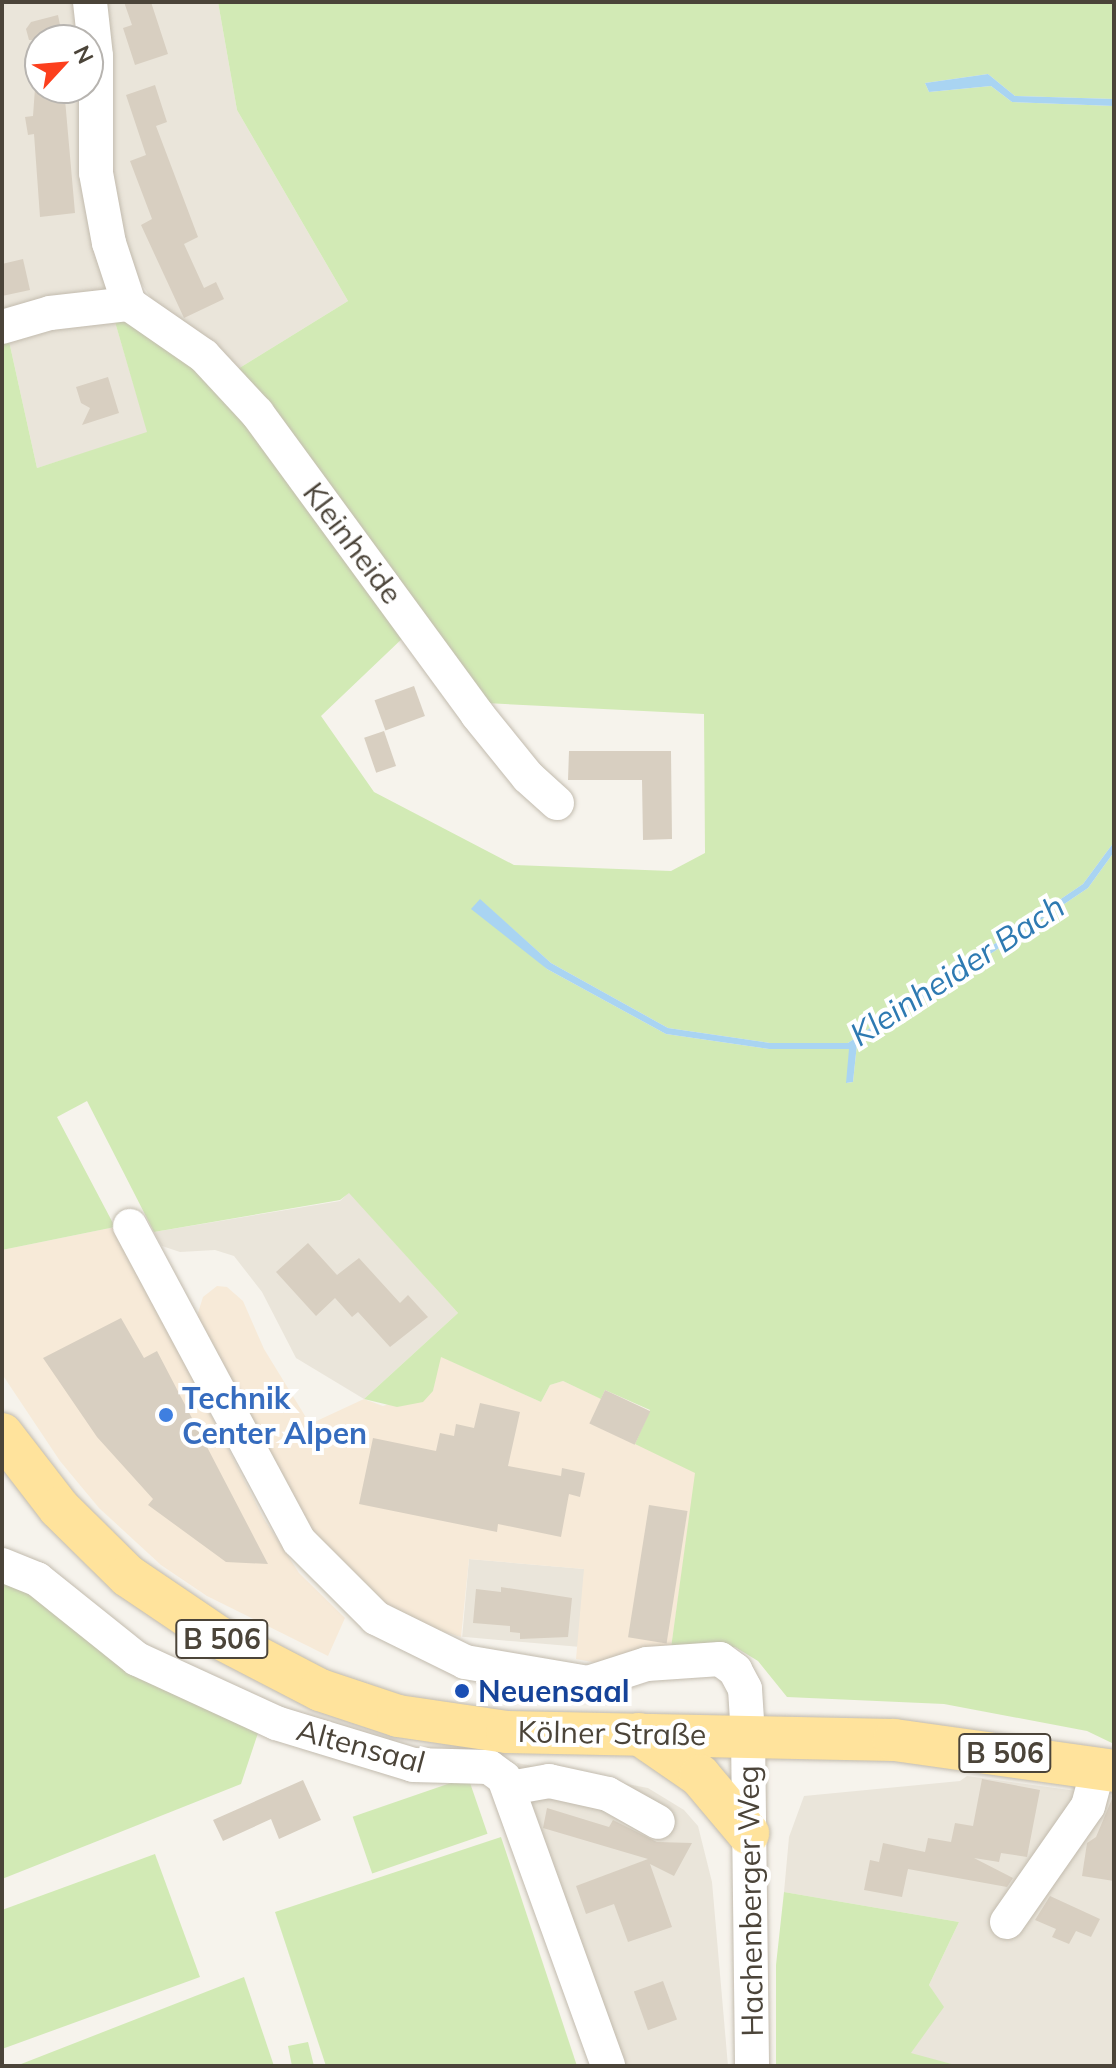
<!DOCTYPE html>
<html>
<head>
<meta charset="utf-8">
<style>
	body { margin:0 }
	#map { position:relative; width:1116px; height:2068px; overflow:hidden; background:#f6f3ec; font-family:Mulish,sans-serif }
	div>[style] { position:absolute }
	[style*='--x'] { left:calc(var(--x)*1px); top:calc(var(--y)*1px); width:calc(var(--w)*1px); rotate:calc(var(--a)*1deg) }
	.residential>* { inset:0; background:#eae5da; transform-origin:0 0 }
	.commercial>* { inset:0; background:#f7ead8 }
	.green>* { inset:0; background:#d2eab5; transform-origin:0 0 }
	.water>* { inset:0; background:#a9d4f2 }
	.building>* { inset:0; background:#d8cfc1; transform-origin:0 0 }
	.roads { filter:drop-shadow(0 0 2px #c2bbae) drop-shadow(0 0 2px #c2bbae) }
	.minor>* { height:34px; margin:-17px; padding:0 17px; transform-origin:17px; border-radius:17px; background:#fff }
	.major>* { height:42px; margin:-21px; padding:0 21px; transform-origin:21px; border-radius:21px; background:#ffe39c }
	.dots>* { width:22px; height:22px; translate:-50% -50%; box-sizing:border-box; border:4px solid #fff; border-radius:50% }
	span { translate:-50% -50%; white-space:nowrap; text-align:center; line-height:1.15; -webkit-text-stroke:8px #fff; paint-order:stroke }
	.shield-label span { padding:2px 6px; background:#fff; border:2px solid; border-radius:6px; -webkit-text-stroke-width:0 }
	.shield-label { font-size:28px; color:#4b4439; font-weight:700 }
	.street-label { font-size:30px; color:#4b4439 }
	.shop-label { font-size:30px; color:#366cbe; font-weight:700 }
	.left { translate:0 -50%; text-align:left }
	.transit-label { font-size:30px; color:#164399; font-weight:700 }
	.water-label { font-size:32px; color:#2e7ab2; font-style:italic }
	.frame { position:absolute; inset:0; border:4px solid #4b4439; pointer-events:none }
	.north { position:absolute; left:24px; top:24px; width:80px; height:80px; box-sizing:border-box; background:#fff; border:2px solid #b7b4b0; border-radius:50%; rotate:64deg; font-size:22px; font-weight:700; line-height:32px; text-align:center; color:#4b4439 }
	.north::after { content:''; display:block; margin:auto; width:28px; height:36px; background:#fc3f1d; clip-path:polygon(50% 0,100% 100%,50% 72%,0 100%) }
</style>
</head>
<body>
<div id="map">
	<div class="residential">
		<div style="clip-path:polygon(2px 2px,79px 2px,84px 40px,40px 40px,40px 88px,86px 88px,111px 277px,107px 293px,2px 318px)"></div>
		<div style="clip-path:polygon(102px 2px,218px 2px,237px 110px,348px 301px,233px 372px,169px 325px,137px 277px,113px 199px)"></div>
		<div style="clip-path:polygon(113px 315px,148px 433px,37px 468px,7px 332px)"></div>
		<div style="clip-path:polygon(349px 1192px,458px 1313px,364px 1399px,296px 1358px,262px 1292px,234px 1256px,215px 1250px,180px 1252px,162px 1246px,154px 1232px,340px 1201px)"></div>
		<div style="left:469px;top:1559px;width:116px;height:78px;rotate:5deg"></div>
		<div style="clip-path:polygon(517px 1763px,648px 1788px,684px 1810px,698px 1826px,712px 1882px,728px 2066px,626px 2066px)"></div>
		<div style="clip-path:polygon(967px 1776px,1114px 1796px,1114px 2066px,959px 2066px,910px 2054px,943px 2007px,929px 1985px,959px 1922px,784px 1892px,789px 1837px,804px 1796px,960px 1781px)"></div>
	</div>
	<div class="commercial">
		<div style="clip-path:polygon(115px 1227px,264px 1519px,299px 1573px,345px 1618px,328px 1656px,207px 1596px,161px 1565px,99px 1508px,60px 1461px,2px 1374px,2px 1250px)"></div>
		<div style="clip-path:polygon(217px 1286px,227px 1287px,243px 1301px,264px 1349px,310px 1424px,364px 1399px,383px 1406px,433px 1391px,440px 1356px,541px 1402px,550px 1385px,563px 1381px,600px 1398px,605px 1390px,650px 1411px,696px 1473px,671px 1648px,608px 1665px,576px 1659px,584px 1569px,469px 1559px,461px 1637px,414px 1623px,366px 1592px,317px 1544px,197px 1316px,203px 1297px)"></div>
	</div>
	<div class="green">
		<div style="clip-path:polygon(218px 2px,1114px 2px,1114px 99px,1015px 96px,988px 74px,925px 83px,929px 92px,991px 86px,1012px 102px,1114px 106px,1114px 842px,1083px 884px,848px 1043px,770px 1043px,668px 1028px,551px 963px,480px 900px,547px 969px,666px 1034px,769px 1049px,850px 1049px,847px 1083px,853px 1082px,857px 1044px,1088px 888px,1114px 852px,1114px 1744px,1087px 1731px,944px 1704px,787px 1697px,758px 1661px,735px 1647px,671px 1648px,695px 1473px,635px 1444px,650px 1410px,605px 1390px,601px 1399px,563px 1381px,550px 1385px,541px 1402px,441px 1357px,433px 1391px,423px 1402px,397px 1407px,364px 1399px,458px 1313px,349px 1193px,340px 1200px,154px 1232px,87px 1101px,57px 1117px,115px 1227px,2px 1250px,2px 334px,7px 332px,37px 468px,147px 432px,113px 315px,123px 316px,229px 394px,407px 634px,321px 716px,374px 792px,514px 865px,671px 871px,705px 853px,704px 714px,485px 703px,233px 372px,348px 301px,237px 110px)"></div>
		<div style="clip-path:polygon(2px 1574px,260px 1727px,241px 1784px,2px 1879px)"></div>
		<div style="left:468px;top:1777px;width:60px;height:122px;rotate:71deg"></div>
		<div style="clip-path:polygon(501px 1837px,577px 2066px,326px 2066px,275px 1912px)"></div>
		<div style="clip-path:polygon(155px 1854px,200px 1977px,2px 2049px,2px 1910px)"></div>
		<div style="clip-path:polygon(784px 1892px,959px 1922px,929px 1985px,944px 2007px,911px 2053px,959px 2066px,776px 2066px,776px 1965px)"></div>
		<div style="clip-path:polygon(244px 1977px,274px 2066px,16px 2066px)"></div>
		<div style="clip-path:polygon(308px 2042px,314px 2066px,292px 2066px,288px 2046px)"></div>
	</div>
	<div class="water">
		<div style="clip-path:polygon(988px 74px,1015px 96px,1114px 99px,1114px 106px,1012px 102px,991px 86px,929px 92px,925px 83px)"></div>
		<div style="clip-path:polygon(1114px 842px,1114px 852px,1088px 888px,857px 1044px,853px 1082px,846px 1083px,849px 1049px,769px 1049px,666px 1034px,547px 969px,471px 909px,480px 899px,551px 963px,668px 1028px,770px 1043px,848px 1043px,1083px 884px)"></div>
	</div>
	<div class="building">
		<div style="clip-path:polygon(124px 2px,151px 2px,168px 54px,135px 65px,123px 28px,132px 25px)"></div>
		<div style="clip-path:polygon(58px 15px,63px 40px,29px 40px,26px 29px,31px 22px)"></div>
		<div style="clip-path:polygon(155px 85px,167px 122px,156px 126px,198px 237px,184px 244px,204px 288px,216px 282px,224px 299px,184px 318px,141px 225px,152px 219px,130px 161px,146px 155px,126px 95px)"></div>
		<div style="clip-path:polygon(35px 88px,64px 88px,75px 213px,40px 217px,34px 134px,28px 135px,25px 117px,33px 116px)"></div>
		<div style="clip-path:polygon(23px 259px,30px 290px,2px 296px,2px 264px)"></div>
		<div style="clip-path:polygon(108px 377px,119px 413px,82px 425px,90px 408px,81px 403px,76px 387px)"></div>
		<div style="left:414px;top:686px;width:32px;height:42px;rotate:70deg"></div>
		<div style="left:384px;top:731px;width:37px;height:21px;rotate:71deg"></div>
		<div style="clip-path:polygon(569px 751px,671px 751px,672px 839px,643px 840px,642px 780px,568px 780px)"></div>
		<div style="clip-path:polygon(308px 1243px,337px 1275px,359px 1258px,400px 1303px,408px 1295px,428px 1317px,390px 1347px,358px 1312px,352px 1317px,335px 1298px,316px 1316px,276px 1272px)"></div>
		<div style="clip-path:polygon(121px 1318px,144px 1358px,157px 1351px,268px 1564px,226px 1562px,148px 1505px,153px 1499px,97px 1437px,43px 1358px)"></div>
		<div style="left:605px;top:1390px;width:50px;height:37px;rotate:25deg"></div>
		<div style="clip-path:polygon(480px 1403px,520px 1412px,508px 1466px,561px 1476px,562px 1468px,585px 1473px,580px 1497px,569px 1494px,561px 1537px,498px 1524px,497px 1532px,359px 1504px,373px 1438px,436px 1451px,440px 1433px,454px 1436px,456px 1424px,474px 1428px)"></div>
		<div style="left:649px;top:1505px;width:39px;height:134px;rotate:9deg"></div>
		<div style="clip-path:polygon(501px 1587px,572px 1598px,568px 1637px,520px 1639px,520px 1633px,510px 1632px,510px 1626px,473px 1623px,476px 1589px,501px 1592px)"></div>
		<div style="clip-path:polygon(982px 1779px,1040px 1790px,1027px 1857px,1001px 1853px,999px 1862px,974px 1858px,1013px 1878px,1007px 1887px,908px 1869px,902px 1897px,864px 1890px,870px 1860px,879px 1862px,883px 1843px,925px 1852px,928px 1838px,951px 1842px,955px 1823px,973px 1826px)"></div>
		<div style="clip-path:polygon(303px 1780px,321px 1820px,279px 1839px,271px 1819px,223px 1841px,213px 1820px)"></div>
		<div style="clip-path:polygon(1114px 1794px,1114px 1881px,1082px 1876px,1087px 1843px,1096px 1837px)"></div>
		<div style="clip-path:polygon(547px 1808px,609px 1827px,613px 1820px,657px 1842px,692px 1843px,674px 1876px,650px 1864px,672px 1927px,628px 1942px,614px 1904px,586px 1914px,576px 1886px,648px 1859px,543px 1828px)"></div>
		<div style="clip-path:polygon(1050px 1896px,1100px 1919px,1091px 1937px,1076px 1931px,1069px 1944px,1052px 1937px,1056px 1929px,1035px 1920px)"></div>
		<div style="left:663px;top:1981px;width:41px;height:31px;rotate:70deg"></div>
	</div>
	<div class="roads">
		<div class="minor">
			<div style="--x:90;--y:2;--w:54;--a:83.7"></div>
			<div style="--x:96;--y:56;--w:117;--a:90"></div>
			<div style="--x:96;--y:173;--w:71;--a:79.5"></div>
			<div style="--x:109;--y:243;--w:64;--a:71.8"></div>
			<div style="--x:2;--y:327;--w:50;--a:-16.3"></div>
			<div style="--x:50;--y:313;--w:80;--a:-6.5"></div>
			<div style="--x:129;--y:304;--w:91;--a:34.7"></div>
			<div style="--x:204;--y:356;--w:78;--a:47.1"></div>
			<div style="--x:257;--y:413;--w:373;--a:53.8"></div>
			<div style="--x:477;--y:714;--w:81;--a:51"></div>
			<div style="--x:528;--y:777;--w:39;--a:42"></div>
			<div style="--x:130;--y:1226;--w:357;--a:61.8"></div>
			<div style="--x:299;--y:1541;--w:109;--a:45"></div>
			<div style="--x:376;--y:1618;--w:99;--a:26.3"></div>
			<div style="--x:465;--y:1662;--w:125;--a:9.7"></div>
			<div style="--x:588;--y:1683;--w:62;--a:-17.9"></div>
			<div style="--x:647;--y:1664;--w:73;--a:-3.9"></div>
			<div style="--x:720;--y:1659;--w:19;--a:36"></div>
			<div style="--x:735;--y:1670;--w:21;--a:62"></div>
			<div style="--x:745;--y:1689;--w:46;--a:86.3"></div>
			<div style="--x:748;--y:1735;--w:331;--a:89.3"></div>
			<div style="--x:2;--y:1565;--w:38;--a:22"></div>
			<div style="--x:37;--y:1579;--w:128;--a:38.7"></div>
			<div style="--x:137;--y:1659;--w:153;--a:24.7"></div>
			<div style="--x:276;--y:1723;--w:143;--a:17"></div>
			<div style="--x:413;--y:1765;--w:76;--a:1.5"></div>
			<div style="--x:489;--y:1767;--w:19;--a:36"></div>
			<div style="--x:504;--y:1778;--w:306;--a:70.1"></div>
			<div style="--x:510;--y:1788;--w:40;--a:-10"></div>
			<div style="--x:549;--y:1781;--w:60;--a:12.4"></div>
			<div style="--x:608;--y:1794;--w:57;--a:29.2"></div>
			<div style="--x:1007;--y:1922;--w:141;--a:-55.1"></div>
			<div style="--x:1088;--y:1806;--w:39;--a:-75"></div>
		</div>
		<div class="major">
			<div style="--x:2;--y:1434;--w:93;--a:52.4"></div>
			<div style="--x:59;--y:1508;--w:97;--a:44.6"></div>
			<div style="--x:128;--y:1576;--w:111;--a:34"></div>
			<div style="--x:220;--y:1638;--w:113;--a:27.5"></div>
			<div style="--x:320;--y:1690;--w:82;--a:18.4"></div>
			<div style="--x:398;--y:1716;--w:110;--a:8.4"></div>
			<div style="--x:507;--y:1732;--w:387;--a:1.2"></div>
			<div style="--x:894;--y:1740;--w:222;--a:8"></div>
			<div style="--x:639;--y:1734;--w:74;--a:34.5"></div>
			<div style="--x:700;--y:1776;--w:75;--a:49.9"></div>
		</div>
	</div>
	<div class="dots">
		<div style="left:166px;top:1415px;background:#3f7fe0"></div>
		<div style="left:462px;top:1691px;background:#1a4fb4"></div>
	</div>
	<div class="shield-label">
		<span style="left:222px;top:1639px">B 506</span>
		<span style="left:1005px;top:1753px">B 506</span>
	</div>
	<div class="street-label">
		<span style="left:353px;top:543px;rotate:53deg">Kleinheide</span>
		<span style="left:612px;top:1733px;rotate:1deg">Kölner Straße</span>
		<span style="left:361px;top:1746px;rotate:15deg">Altensaal</span>
		<span style="left:750px;top:1901px;rotate:-91deg">Hachenberger Weg</span>
	</div>
	<div class="shop-label">
		<span class="left" style="left:182px;top:1415px">Technik<br>Center Alpen</span>
	</div>
	<div class="transit-label">
		<span class="left" style="left:478px;top:1691px">Neuensaal</span>
	</div>
	<div class="water-label">
		<span style="left:957px;top:970px;rotate:-33deg">Kleinheider Bach</span>
	</div>
	<div class="frame"></div>
	<div class="north">N</div>
</div>
</body>
</html>
